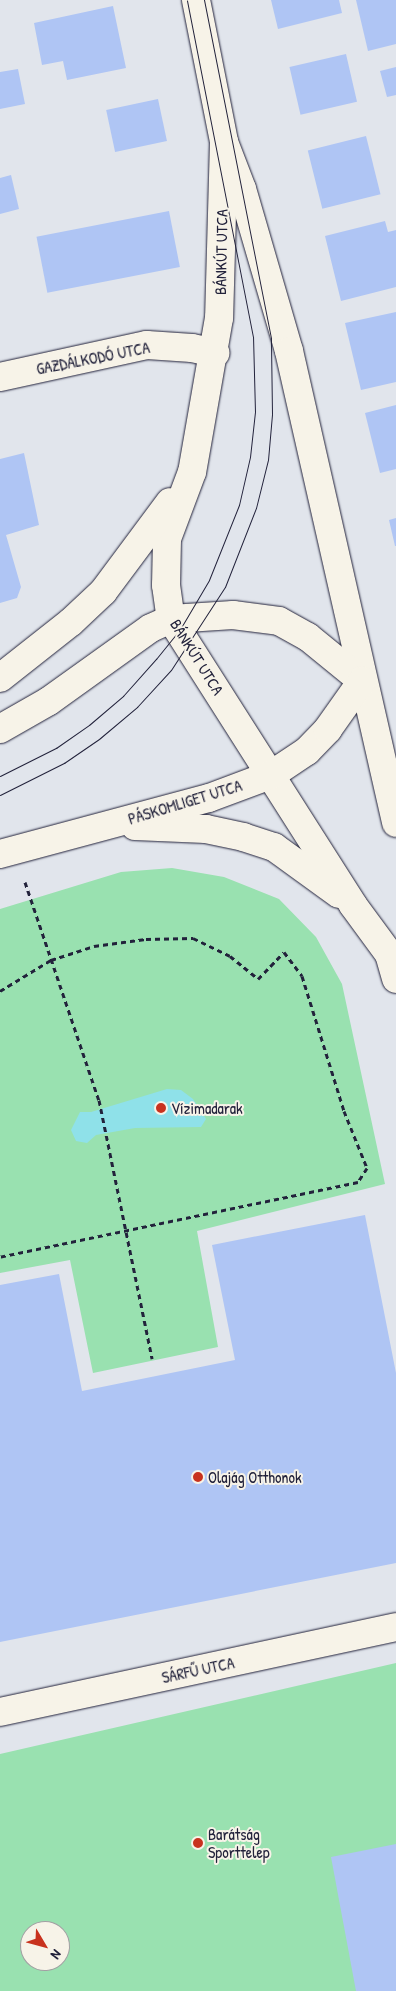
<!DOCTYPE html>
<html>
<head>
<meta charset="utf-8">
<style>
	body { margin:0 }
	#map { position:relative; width:396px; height:1991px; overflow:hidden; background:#e1e5ec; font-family:"Patrick Hand",sans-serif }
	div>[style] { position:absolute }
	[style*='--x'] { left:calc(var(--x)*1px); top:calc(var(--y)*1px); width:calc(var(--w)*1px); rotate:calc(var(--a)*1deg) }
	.green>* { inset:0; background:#99e1b0 }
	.water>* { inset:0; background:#8fe1e9 }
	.building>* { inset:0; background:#afc5f4; transform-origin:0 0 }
	.path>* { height:3px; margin-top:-1.5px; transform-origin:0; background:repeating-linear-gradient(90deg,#22223b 0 5px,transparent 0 9px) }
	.roads { filter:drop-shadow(0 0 1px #22223b) drop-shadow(0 0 1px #22223b) }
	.minor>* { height:28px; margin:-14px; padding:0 14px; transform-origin:14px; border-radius:14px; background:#f7f3e8 }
	.tram>* { height:1px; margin:-0.5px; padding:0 0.5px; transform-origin:0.5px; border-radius:0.5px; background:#22223b }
	.dots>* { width:14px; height:14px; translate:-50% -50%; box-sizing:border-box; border:2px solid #f7f3e8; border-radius:50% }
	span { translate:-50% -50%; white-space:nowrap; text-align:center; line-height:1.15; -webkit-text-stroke:4px #f7f3e8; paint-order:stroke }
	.street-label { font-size:16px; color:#22223b }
	.poi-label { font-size:16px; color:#22223b }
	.left { translate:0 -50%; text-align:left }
	.north { position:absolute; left:20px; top:1921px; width:50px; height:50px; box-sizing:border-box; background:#f7f3e8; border:1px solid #a29fa3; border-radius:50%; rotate:127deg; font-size:14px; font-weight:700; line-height:20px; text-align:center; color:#22223b }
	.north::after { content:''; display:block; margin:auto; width:18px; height:22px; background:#c8321e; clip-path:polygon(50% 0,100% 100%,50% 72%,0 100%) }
</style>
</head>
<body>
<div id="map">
	<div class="green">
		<div style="clip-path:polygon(172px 868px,224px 877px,279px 899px,316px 937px,342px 984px,385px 1184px,197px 1231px,218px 1347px,93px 1373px,70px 1260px,0 1273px,0 909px,121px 872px)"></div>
		<div style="clip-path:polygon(evenodd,396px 1663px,396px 1991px,0 1991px,0 1754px,396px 1663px,30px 1931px,60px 1931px,60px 1961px,30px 1961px,30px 1931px)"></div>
	</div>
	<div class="water">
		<div style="clip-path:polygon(167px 1089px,181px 1090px,193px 1099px,206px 1119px,201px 1127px,135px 1128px,96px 1135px,87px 1143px,76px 1141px,71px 1130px,80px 1112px,91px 1112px)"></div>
	</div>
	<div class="building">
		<div style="clip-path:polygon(271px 0,339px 0,342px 13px,278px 29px)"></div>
		<div style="clip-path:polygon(356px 0,396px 0,396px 44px,368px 51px)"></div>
		<div style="clip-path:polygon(113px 6px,126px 68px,67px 80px,63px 61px,42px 65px,34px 23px)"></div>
		<div style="left:346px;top:54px;width:49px;height:58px;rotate:77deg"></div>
		<div style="clip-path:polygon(396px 67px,396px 95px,387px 97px,380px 71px)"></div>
		<div style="clip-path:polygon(18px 69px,25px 104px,0 109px,0 72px)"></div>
		<div style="left:158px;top:99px;width:43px;height:53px;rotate:78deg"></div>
		<div style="left:366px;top:136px;width:60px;height:60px;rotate:76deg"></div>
		<div style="clip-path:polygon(11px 175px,19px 209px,0 214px,0 178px)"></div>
		<div style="left:169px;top:211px;width:57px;height:135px;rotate:79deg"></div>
		<div style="clip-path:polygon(385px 221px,388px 232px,396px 230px,396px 287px,341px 301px,325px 236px)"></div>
		<div style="clip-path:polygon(396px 312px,396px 382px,361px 390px,345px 323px)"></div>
		<div style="clip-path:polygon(396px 405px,396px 469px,380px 473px,365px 413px)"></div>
		<div style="clip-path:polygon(24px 453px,39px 525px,6px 535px,21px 587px,17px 598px,0 603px,0 459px)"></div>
		<div style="clip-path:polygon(396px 518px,396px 546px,395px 546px,389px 520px)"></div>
		<div style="clip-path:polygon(365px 1215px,396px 1373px,396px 1563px,0 1642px,0 1285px,59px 1274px,82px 1391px,235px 1360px,212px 1245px)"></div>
		<div style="clip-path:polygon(396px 1844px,396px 1991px,356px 1991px,331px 1857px)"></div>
	</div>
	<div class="path">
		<div style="--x:25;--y:882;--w:230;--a:71.3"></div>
		<div style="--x:99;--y:1100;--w:264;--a:78.4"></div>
		<div style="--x:0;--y:991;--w:60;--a:-31.3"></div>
		<div style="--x:51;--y:960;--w:45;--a:-18"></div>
		<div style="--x:94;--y:946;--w:52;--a:-7.7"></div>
		<div style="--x:146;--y:939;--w:47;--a:-1.2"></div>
		<div style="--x:193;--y:938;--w:41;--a:25.9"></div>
		<div style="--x:230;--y:956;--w:36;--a:39"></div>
		<div style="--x:258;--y:979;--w:37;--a:-46"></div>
		<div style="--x:284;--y:952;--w:30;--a:53"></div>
		<div style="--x:302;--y:976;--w:141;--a:72.7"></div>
		<div style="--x:344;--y:1111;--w:61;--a:68"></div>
		<div style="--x:367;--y:1168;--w:17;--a:123"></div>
		<div style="--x:358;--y:1182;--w:366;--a:168.2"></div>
	</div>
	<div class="roads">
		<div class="minor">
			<div style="--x:196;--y:0;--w:145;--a:78.8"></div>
			<div style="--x:224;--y:142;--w:50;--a:69"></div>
			<div style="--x:242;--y:189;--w:169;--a:73.8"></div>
			<div style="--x:289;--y:351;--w:484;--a:77.2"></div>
			<div style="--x:224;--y:142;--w:176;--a:91.6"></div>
			<div style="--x:219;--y:318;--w:156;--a:99.9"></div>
			<div style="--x:192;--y:472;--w:72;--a:110.5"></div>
			<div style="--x:167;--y:539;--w:46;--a:91.2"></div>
			<div style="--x:166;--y:585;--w:34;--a:82"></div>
			<div style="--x:171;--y:619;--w:339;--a:57.5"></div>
			<div style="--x:353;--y:905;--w:61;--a:53.7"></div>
			<div style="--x:389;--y:954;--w:26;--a:74"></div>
			<div style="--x:0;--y:377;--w:150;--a:-12.3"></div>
			<div style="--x:147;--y:345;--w:45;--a:3.8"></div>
			<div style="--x:192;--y:348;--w:24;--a:12"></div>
			<div style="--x:0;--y:678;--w:90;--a:-38.3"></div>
			<div style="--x:71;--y:622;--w:44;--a:-43.2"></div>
			<div style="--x:103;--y:592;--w:112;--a:-53.3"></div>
			<div style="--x:0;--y:729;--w:56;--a:-29.7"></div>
			<div style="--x:49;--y:701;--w:125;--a:-35.6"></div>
			<div style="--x:151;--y:628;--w:22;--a:-24"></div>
			<div style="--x:171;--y:619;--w:62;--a:-3.7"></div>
			<div style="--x:233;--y:615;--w:46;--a:7.4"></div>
			<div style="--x:279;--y:621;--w:33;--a:29"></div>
			<div style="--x:308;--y:637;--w:70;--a:39.2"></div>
			<div style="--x:135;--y:826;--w:71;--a:2.4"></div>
			<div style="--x:206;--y:829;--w:38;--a:12"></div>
			<div style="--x:243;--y:837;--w:33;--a:18"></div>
			<div style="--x:274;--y:847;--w:80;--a:35.9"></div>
			<div style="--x:0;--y:854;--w:216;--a:-15"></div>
			<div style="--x:209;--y:798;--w:66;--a:-20.4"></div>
			<div style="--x:271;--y:775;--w:43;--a:-33.7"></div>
			<div style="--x:307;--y:751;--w:30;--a:-46"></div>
			<div style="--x:328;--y:729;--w:59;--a:-54.7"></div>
			<div style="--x:0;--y:1712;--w:405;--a:-12.1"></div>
		</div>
	</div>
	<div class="tram">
		<div style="--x:0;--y:776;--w:63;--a:-26.6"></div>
		<div style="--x:56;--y:748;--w:40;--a:-34.9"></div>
		<div style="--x:89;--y:725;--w:45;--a:-40.5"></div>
		<div style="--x:123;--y:696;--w:50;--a:-48.3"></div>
		<div style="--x:156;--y:659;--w:36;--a:-51"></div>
		<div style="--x:179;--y:631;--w:59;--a:-59.5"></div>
		<div style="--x:209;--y:580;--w:81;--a:-68.2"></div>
		<div style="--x:239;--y:505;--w:49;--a:-77.1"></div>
		<div style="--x:250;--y:457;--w:45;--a:-83.7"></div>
		<div style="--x:255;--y:412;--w:75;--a:-91.5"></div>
		<div style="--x:253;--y:337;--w:343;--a:-101.1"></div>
		<div style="--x:0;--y:795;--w:72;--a:-26.6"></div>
		<div style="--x:64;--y:763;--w:42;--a:-34.4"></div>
		<div style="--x:99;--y:739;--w:50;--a:-40.1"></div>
		<div style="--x:137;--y:707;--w:50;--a:-47.4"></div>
		<div style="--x:171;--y:670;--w:99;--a:-57"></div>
		<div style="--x:225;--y:587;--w:85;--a:-68.6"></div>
		<div style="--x:256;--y:508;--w:49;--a:-76"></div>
		<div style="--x:268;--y:460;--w:46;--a:-85"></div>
		<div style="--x:272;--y:414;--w:76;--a:-90.8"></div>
		<div style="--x:271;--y:338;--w:345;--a:-101.2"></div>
	</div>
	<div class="dots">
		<div style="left:161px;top:1108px;background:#c8321e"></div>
		<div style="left:198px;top:1477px;background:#c8321e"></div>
		<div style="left:198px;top:1843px;background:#c8321e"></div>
	</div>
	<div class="street-label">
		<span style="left:221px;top:252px;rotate:-89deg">BÁNKÚT UTCA</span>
		<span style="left:93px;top:358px;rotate:-11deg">GAZDÁLKODÓ UTCA</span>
		<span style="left:197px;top:657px;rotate:58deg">BÁNKÚT UTCA</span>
		<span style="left:185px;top:802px;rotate:-17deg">PÁSKOMLIGET UTCA</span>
		<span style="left:198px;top:1670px;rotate:-12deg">SÁRFŰ UTCA</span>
	</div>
	<div class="poi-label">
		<span class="left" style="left:171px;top:1108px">Vízimadarak</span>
		<span class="left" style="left:208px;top:1477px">Olajág Otthonok</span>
		<span class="left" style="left:208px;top:1843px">Barátság<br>Sporttelep</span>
	</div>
	<div class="north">N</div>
</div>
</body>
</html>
